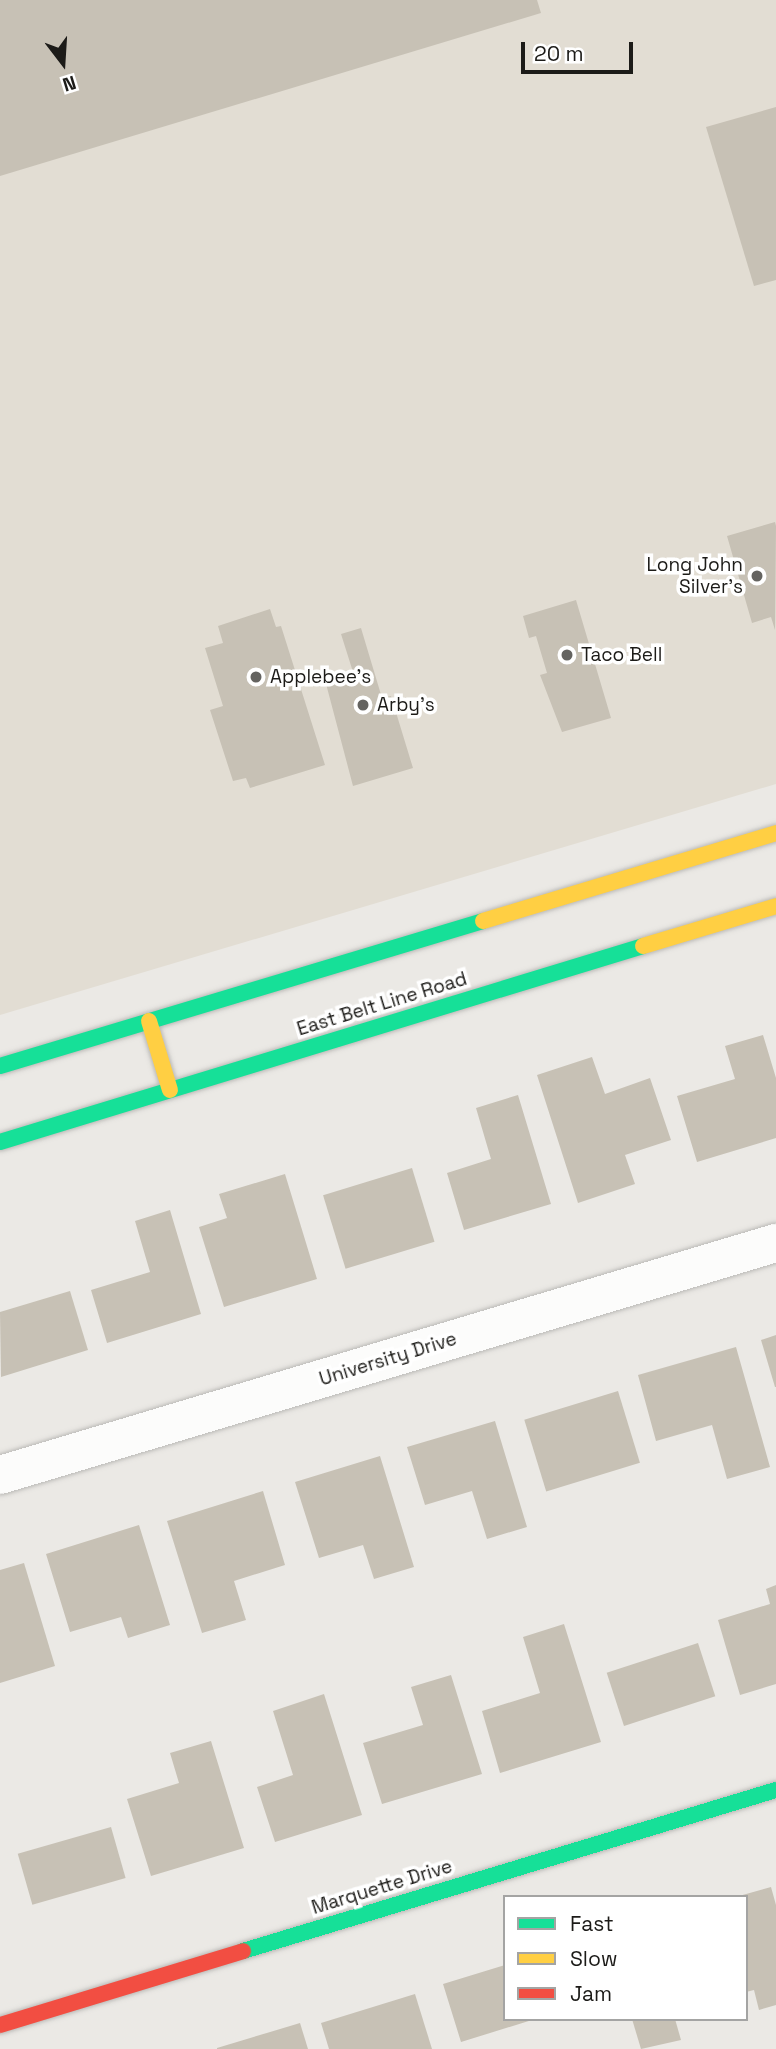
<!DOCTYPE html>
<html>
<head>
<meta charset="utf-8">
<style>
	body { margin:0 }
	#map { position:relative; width:776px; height:2049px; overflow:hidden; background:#ebe9e5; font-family:"Space Grotesk",sans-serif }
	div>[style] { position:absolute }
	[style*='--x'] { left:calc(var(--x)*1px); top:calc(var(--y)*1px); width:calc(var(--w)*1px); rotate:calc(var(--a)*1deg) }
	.built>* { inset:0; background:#e2ddd3 }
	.building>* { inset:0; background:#c7c1b5; transform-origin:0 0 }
	.roads { filter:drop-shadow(0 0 2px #bbbab7) drop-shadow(0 0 2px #bbbab7) }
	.street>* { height:38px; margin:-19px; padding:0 19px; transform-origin:19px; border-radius:19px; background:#fcfcfb }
	.fast>* { height:16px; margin:-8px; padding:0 8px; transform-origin:8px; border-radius:8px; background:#16e098 }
	.slow>* { height:16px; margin:-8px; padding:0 8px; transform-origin:8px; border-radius:8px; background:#ffcf43 }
	.jam>* { height:16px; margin:-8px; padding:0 8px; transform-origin:8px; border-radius:8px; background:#f24e42 }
	.dots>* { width:19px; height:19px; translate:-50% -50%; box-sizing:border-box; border:4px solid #fff; border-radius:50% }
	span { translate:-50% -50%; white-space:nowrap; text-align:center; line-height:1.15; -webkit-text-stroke:7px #fff; paint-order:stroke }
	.poi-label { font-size:19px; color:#1c1b18 }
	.right { translate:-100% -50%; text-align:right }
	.left { translate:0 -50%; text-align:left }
	.street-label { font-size:19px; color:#1c1b18 }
	.legend { position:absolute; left:503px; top:1895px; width:245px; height:126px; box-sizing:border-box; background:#fff; border:2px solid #a4a4a3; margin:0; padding:9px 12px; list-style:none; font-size:21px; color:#1c1b18 }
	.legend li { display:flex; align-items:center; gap:14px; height:35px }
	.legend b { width:35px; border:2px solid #a4a4a3 }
	.north { position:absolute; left:28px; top:28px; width:70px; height:70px; -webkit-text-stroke:5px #fff; paint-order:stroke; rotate:163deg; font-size:19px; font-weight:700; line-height:28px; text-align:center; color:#1c1b18 }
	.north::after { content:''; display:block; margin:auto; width:24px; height:32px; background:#1c1b18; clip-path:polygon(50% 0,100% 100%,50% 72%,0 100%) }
	.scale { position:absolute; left:521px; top:42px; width:112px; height:32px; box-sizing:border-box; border:4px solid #1c1b18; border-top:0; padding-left:9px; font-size:21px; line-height:24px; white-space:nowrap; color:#1c1b18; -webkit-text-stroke:5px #fff; paint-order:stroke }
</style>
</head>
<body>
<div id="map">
	<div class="built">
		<div style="clip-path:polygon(0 0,776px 0,776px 784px,0 1015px)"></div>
	</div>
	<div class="building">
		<div style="clip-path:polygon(0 0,537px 0,541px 13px,0 176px)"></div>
		<div style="clip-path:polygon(776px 107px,776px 280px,754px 286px,706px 127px)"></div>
		<div style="clip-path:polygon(775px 522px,776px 526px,775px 630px,771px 617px,752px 623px,727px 536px)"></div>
		<div style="clip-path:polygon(576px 600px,611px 718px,562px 732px,540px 675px,547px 673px,536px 636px,529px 638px,523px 616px)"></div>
		<div style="clip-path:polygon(270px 609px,276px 627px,281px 626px,325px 765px,250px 788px,246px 778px,233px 781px,210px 710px,223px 706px,205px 648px,223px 643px,218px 626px)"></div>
		<div style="clip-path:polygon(361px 628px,382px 698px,391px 696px,413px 768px,353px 786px,325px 680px,353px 672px,341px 634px)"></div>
		<div style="clip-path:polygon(763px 1035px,776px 1078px,776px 1138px,697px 1162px,677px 1096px,735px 1079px,725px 1046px)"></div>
		<div style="clip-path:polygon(592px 1057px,605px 1094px,650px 1078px,671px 1140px,625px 1155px,635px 1184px,578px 1203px,537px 1075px)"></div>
		<div style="clip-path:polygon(518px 1095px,551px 1204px,464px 1230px,447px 1173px,491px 1159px,476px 1108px)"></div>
		<div style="left:412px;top:1168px;width:77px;height:93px;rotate:73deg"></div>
		<div style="clip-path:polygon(285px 1174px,317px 1279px,224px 1307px,199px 1227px,227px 1218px,219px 1194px)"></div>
		<div style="clip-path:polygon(170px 1210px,201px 1314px,107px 1343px,91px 1290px,150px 1272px,135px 1221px)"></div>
		<div style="clip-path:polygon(70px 1291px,88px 1350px,1px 1377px,0 1312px)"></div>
		<div style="clip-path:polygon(776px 1335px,776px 1387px,775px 1387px,761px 1340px)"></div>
		<div style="clip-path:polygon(736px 1347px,770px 1467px,727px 1479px,712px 1425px,656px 1441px,638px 1375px)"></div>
		<div style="left:618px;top:1391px;width:75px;height:98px;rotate:73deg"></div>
		<div style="clip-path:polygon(495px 1421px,527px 1527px,487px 1539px,472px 1491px,425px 1505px,407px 1447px)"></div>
		<div style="clip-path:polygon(380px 1456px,414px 1567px,374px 1579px,363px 1545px,319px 1558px,295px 1482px)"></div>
		<div style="clip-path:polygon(263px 1491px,285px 1565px,234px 1581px,246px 1620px,202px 1633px,167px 1521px)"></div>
		<div style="clip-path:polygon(139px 1525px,170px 1625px,128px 1638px,121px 1617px,70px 1632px,46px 1554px)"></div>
		<div style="clip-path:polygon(24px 1563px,55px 1666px,0 1683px,0 1570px)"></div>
		<div style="clip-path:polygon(776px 1585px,776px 1684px,740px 1695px,718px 1620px,770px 1604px,766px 1589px)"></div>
		<div style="clip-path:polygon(564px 1624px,601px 1742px,500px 1773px,482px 1711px,540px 1693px,523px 1637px)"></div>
		<div style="left:698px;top:1643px;width:56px;height:96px;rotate:72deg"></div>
		<div style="clip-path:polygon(451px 1675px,482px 1774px,382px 1804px,363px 1743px,423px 1725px,411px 1687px)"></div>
		<div style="clip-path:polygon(324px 1694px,362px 1815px,275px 1842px,257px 1787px,293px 1775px,273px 1711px)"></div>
		<div style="clip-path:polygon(211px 1741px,244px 1848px,151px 1876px,127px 1799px,179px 1783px,170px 1753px)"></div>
		<div style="left:111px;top:1827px;width:53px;height:97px;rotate:74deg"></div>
		<div style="clip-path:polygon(771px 1887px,776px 1905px,776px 2005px,759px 2010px,754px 1990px,746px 1992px,746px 1897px,739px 1896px)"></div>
		<div style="clip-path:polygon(505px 1965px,505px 2019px,532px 2020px,461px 2042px,443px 1984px)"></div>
		<div style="clip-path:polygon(415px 1994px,432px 2049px,329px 2049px,321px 2023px)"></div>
		<div style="clip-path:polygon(632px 2019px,675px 2019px,681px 2040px,641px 2049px)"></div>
		<div style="clip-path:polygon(300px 2023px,308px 2049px,217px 2049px,217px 2048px)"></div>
	</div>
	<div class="roads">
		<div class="street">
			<div style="--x:0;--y:1475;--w:810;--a:-16.65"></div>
		</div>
		<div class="fast">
			<div style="--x:0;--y:1066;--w:504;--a:-16.71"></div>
			<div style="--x:0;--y:1142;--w:672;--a:-16.95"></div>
			<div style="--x:243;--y:1951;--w:557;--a:-16.81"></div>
		</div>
		<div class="slow">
			<div style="--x:483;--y:921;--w:306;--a:-16.7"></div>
			<div style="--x:643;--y:946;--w:139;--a:-16.7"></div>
			<div style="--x:149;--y:1021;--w:72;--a:73.1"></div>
		</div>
		<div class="jam">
			<div style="--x:0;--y:2025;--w:254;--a:-16.9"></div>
		</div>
	</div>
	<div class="dots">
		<div style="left:757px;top:576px;background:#646360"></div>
		<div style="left:567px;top:655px;background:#646360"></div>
		<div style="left:256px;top:677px;background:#646360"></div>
		<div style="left:363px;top:705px;background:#646360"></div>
	</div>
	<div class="poi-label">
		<span class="right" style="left:743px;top:576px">Long John<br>Silver's</span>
		<span class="left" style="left:581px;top:655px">Taco Bell</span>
		<span class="left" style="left:270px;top:677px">Applebee's</span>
		<span class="left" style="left:377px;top:705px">Arby's</span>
	</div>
	<div class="street-label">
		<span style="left:382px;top:1004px;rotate:-17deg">East Belt Line Road</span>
		<span style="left:388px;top:1359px;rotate:-17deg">University Drive</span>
		<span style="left:382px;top:1887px;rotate:-17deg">Marquette Drive</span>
	</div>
	<ul class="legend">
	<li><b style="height:9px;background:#16e098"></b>Fast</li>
	<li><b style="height:9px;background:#ffcf43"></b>Slow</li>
	<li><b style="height:9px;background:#f24e42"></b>Jam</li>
	</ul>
	<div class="north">N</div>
	<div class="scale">20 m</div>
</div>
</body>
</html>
